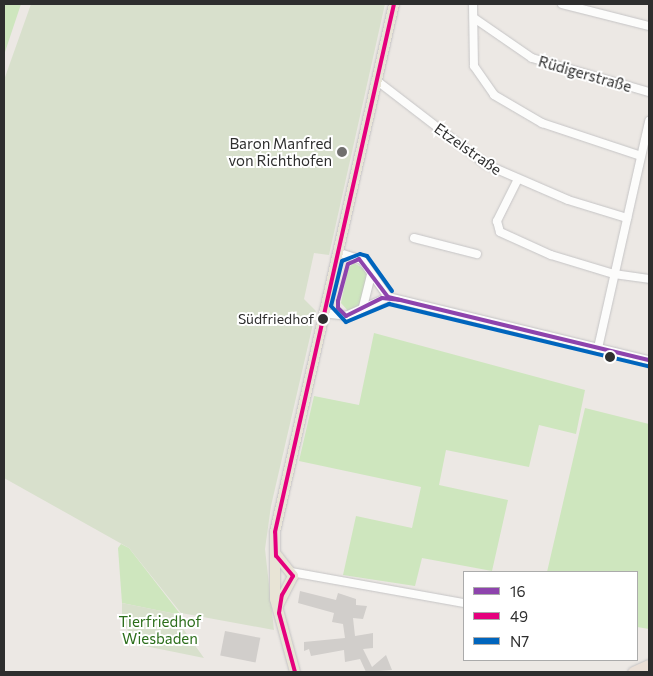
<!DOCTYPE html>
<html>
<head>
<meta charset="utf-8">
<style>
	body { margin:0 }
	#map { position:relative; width:653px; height:676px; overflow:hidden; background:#ece8e4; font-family:Commissioner,sans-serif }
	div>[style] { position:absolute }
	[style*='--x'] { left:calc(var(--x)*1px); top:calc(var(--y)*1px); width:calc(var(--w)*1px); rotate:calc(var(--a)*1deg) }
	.green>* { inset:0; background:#cee6be }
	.cemetery>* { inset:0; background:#d8e0cc }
	.building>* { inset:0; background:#d1cecb; transform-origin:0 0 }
	.roads { filter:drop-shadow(0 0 1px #c5c4c5) drop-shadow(0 0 1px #c5c4c5) }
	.minor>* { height:8px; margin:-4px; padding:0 4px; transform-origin:4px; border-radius:4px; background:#fcfcfb }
	.major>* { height:10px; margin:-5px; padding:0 5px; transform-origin:5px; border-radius:5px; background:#e8e4d6 }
	.highway>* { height:11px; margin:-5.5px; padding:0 5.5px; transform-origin:5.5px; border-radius:5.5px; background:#eadfd6 }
	.bus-1>* { height:4px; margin:-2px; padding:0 2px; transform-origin:2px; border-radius:2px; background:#8e44ad }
	.bus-2>* { height:4px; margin:-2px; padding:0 2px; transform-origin:2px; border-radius:2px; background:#e5007d }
	.bus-3>* { height:4px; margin:-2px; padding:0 2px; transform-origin:2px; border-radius:2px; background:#0065bd }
	.dots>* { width:14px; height:14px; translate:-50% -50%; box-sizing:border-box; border:2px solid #fff; border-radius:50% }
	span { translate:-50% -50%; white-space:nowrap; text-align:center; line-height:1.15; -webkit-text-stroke:4px #fff; paint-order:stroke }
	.bus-label { font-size:14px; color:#2e2e2e }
	.right { translate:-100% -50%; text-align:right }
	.street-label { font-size:15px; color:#2e2e2e }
	.poi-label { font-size:15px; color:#2e2e2e }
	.park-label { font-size:15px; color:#2c6e1b }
	.frame { position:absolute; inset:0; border:5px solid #2e2e2e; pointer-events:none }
	.legend { position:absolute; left:463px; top:571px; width:175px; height:90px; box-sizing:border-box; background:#fff; border:1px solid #ababab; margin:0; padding:6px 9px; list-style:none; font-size:15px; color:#2e2e2e }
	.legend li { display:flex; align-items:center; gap:10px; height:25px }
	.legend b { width:25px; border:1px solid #ababab }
</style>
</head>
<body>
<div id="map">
	<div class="green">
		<div style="clip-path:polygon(4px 4px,21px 4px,4px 55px)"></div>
		<div style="clip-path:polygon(354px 263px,366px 270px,366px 279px,359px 306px,349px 312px,341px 303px,348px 268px)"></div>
		<div style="clip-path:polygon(374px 333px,585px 390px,576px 434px,539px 425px,529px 467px,446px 450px,439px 485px,508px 500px,492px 571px,422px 558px,415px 586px,343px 575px,356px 516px,412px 528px,421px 487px,299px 461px,314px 396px,359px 405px)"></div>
		<div style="clip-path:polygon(585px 408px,649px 424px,649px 629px,637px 627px,637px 572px,547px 572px)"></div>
		<div style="clip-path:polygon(121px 544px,129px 548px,181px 615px,122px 603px,118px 548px)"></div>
	</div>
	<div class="cemetery">
		<div style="clip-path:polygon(31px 4px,385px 4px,329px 255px,314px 253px,304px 299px,316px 311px,271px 506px,265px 549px,274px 630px,181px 613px,129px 548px,4px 478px,4px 80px)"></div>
		<div style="clip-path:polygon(122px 603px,181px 615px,179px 623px,204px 658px,135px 644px,122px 619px)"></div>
	</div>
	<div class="building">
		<div style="clip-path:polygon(300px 591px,336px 600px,338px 593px,356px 599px,356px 605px,367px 606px,363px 619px,353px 618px,355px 636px,373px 633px,373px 648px,363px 649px,372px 667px,386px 655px,392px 670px,366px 672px,360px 659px,345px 662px,344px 650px,311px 656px,309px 649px,304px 651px,304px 642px,345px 638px,343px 624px,332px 622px,334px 613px,298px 603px)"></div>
		<div style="left:225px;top:631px;width:36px;height:25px;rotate:11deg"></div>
	</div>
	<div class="roads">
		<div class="minor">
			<div style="--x:473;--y:4;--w:62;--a:89.1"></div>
			<div style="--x:474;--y:66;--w:35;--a:55"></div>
			<div style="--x:494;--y:95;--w:56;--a:30.3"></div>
			<div style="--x:542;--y:123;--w:104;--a:18.4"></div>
			<div style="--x:562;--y:4;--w:90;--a:14.2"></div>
			<div style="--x:474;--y:18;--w:70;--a:34.6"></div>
			<div style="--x:532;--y:58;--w:122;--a:16.2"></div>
			<div style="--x:376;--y:80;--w:138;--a:37.6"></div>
			<div style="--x:485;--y:164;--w:90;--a:23.4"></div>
			<div style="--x:568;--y:200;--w:62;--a:17"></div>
			<div style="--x:517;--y:181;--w:45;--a:116.6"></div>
			<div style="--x:497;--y:221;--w:11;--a:75"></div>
			<div style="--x:500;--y:232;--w:56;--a:24.3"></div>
			<div style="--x:551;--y:255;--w:66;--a:16.8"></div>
			<div style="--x:614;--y:274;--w:35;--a:8"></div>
			<div style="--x:414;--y:238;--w:65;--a:14.3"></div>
			<div style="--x:337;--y:252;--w:26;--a:18"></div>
			<div style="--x:362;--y:260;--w:45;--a:54.9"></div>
			<div style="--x:363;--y:307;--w:32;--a:-76"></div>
			<div style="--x:323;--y:313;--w:23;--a:7"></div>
			<div style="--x:346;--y:316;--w:46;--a:-24.3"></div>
			<div style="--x:388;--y:297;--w:268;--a:13.6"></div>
			<div style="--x:598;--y:348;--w:233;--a:-77.3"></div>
			<div style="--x:291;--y:572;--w:176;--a:10.2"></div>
		</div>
		<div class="major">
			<div style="--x:276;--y:554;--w:28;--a:52"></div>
			<div style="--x:293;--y:576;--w:31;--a:117"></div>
			<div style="--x:295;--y:672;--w:76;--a:-105.3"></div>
			<div style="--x:275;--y:599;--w:67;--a:-90"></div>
			<div style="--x:275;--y:532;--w:541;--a:-77.3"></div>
		</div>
		<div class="highway">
			<div style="--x:633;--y:672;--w:17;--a:-24"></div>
		</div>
	</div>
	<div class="bus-1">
		<div style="--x:359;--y:259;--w:48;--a:52.7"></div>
		<div style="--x:388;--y:297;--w:268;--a:13.6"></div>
		<div style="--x:346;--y:316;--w:40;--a:-26.6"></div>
		<div style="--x:382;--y:298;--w:19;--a:6"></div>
		<div style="--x:346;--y:316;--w:11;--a:-135"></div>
		<div style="--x:338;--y:308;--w:7;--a:-90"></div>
		<div style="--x:338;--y:301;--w:38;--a:-75"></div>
		<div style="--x:348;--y:264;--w:12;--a:-24"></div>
	</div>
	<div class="bus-2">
		<div style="--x:295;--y:672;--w:61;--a:-105.2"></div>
		<div style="--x:279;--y:613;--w:18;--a:-81"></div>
		<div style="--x:282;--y:595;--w:22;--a:-60"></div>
		<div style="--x:293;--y:576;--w:26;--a:-130"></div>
		<div style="--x:276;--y:556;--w:24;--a:-92"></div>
		<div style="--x:275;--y:532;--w:541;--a:-77.3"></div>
	</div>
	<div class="bus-3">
		<div style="--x:392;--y:291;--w:43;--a:-125.5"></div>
		<div style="--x:367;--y:256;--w:7;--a:-164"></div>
		<div style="--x:360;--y:254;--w:19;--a:159"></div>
		<div style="--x:342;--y:261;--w:46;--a:103.7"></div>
		<div style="--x:331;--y:306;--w:22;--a:47"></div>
		<div style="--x:346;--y:322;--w:47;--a:-22.7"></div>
		<div style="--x:389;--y:304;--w:266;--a:13.5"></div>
	</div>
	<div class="dots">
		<div style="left:342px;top:152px;background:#706f6e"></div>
		<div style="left:323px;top:319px;background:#2e2e2e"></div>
		<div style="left:610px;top:357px;background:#2e2e2e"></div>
	</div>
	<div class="bus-label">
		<span class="right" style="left:314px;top:319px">Südfriedhof</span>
	</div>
	<div class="street-label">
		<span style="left:585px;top:74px;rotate:16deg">Rüdigerstraße</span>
		<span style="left:468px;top:149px;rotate:35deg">Etzelstraße</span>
	</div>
	<div class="poi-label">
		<span class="right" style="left:332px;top:152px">Baron Manfred<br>von Richthofen</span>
	</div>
	<div class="park-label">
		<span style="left:160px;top:630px">Tierfriedhof<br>Wiesbaden</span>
	</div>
	<div class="frame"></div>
	<ul class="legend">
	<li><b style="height:6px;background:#8e44ad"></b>16</li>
	<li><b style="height:6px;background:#e5007d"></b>49</li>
	<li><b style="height:6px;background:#0065bd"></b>N7</li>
	</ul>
</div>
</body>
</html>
